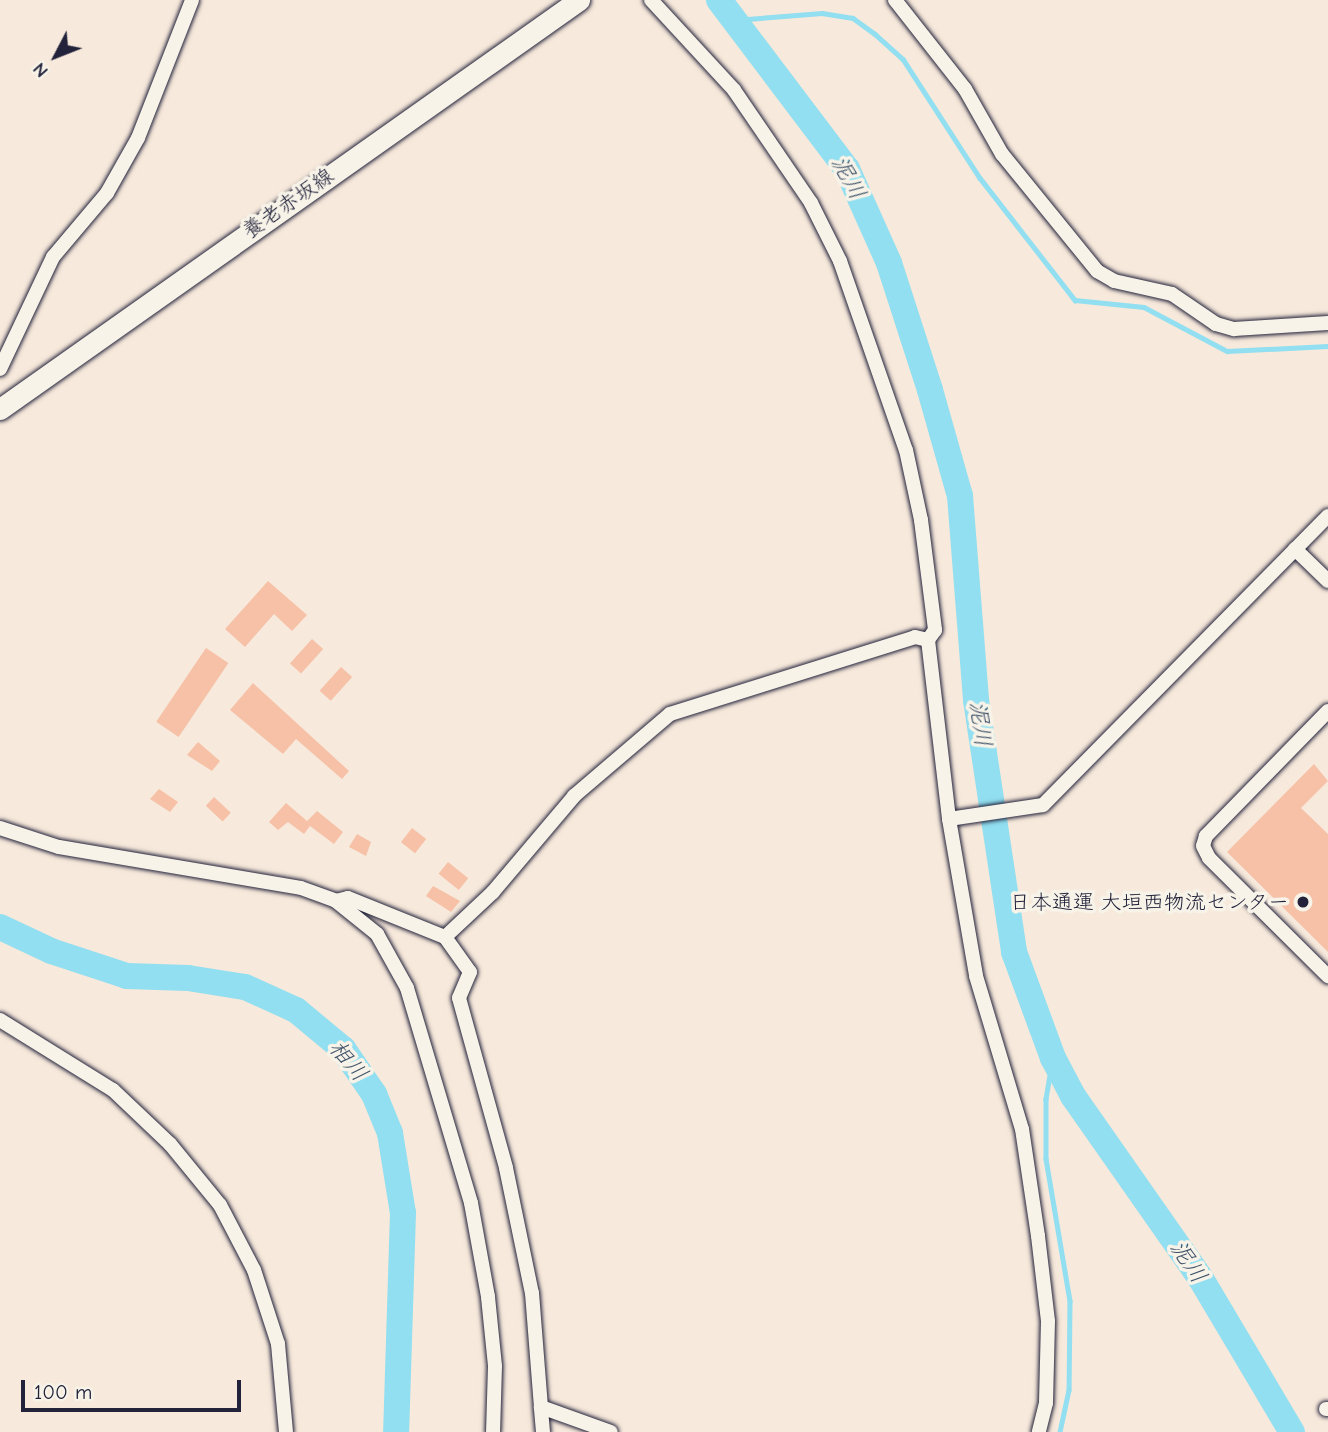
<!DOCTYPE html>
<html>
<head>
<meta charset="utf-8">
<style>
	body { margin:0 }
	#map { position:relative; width:1328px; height:1432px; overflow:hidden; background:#f7e9db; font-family:"Comic Neue","Klee One",sans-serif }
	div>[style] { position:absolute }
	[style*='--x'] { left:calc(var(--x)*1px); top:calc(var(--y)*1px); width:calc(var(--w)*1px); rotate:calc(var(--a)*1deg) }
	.stream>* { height:4.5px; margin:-2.25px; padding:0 2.25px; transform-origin:2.25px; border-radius:2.25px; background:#91dff0 }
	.river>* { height:26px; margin:-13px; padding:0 13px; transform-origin:13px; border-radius:13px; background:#91dff0 }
	.building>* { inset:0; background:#f6c1a7; transform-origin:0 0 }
	.roads { filter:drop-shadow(0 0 2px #22223b) drop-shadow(0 0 2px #22223b) }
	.street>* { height:14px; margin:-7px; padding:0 7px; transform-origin:7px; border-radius:7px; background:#f7f3e8 }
	.secondary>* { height:21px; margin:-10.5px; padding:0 10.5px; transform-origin:10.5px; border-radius:10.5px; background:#f7f3e8 }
	.dots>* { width:19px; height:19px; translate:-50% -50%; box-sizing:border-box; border:4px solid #f7f3e8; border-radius:50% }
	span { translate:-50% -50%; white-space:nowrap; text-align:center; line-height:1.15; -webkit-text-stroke:7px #f7f3e8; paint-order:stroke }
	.street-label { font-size:21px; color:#22223b }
	.poi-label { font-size:21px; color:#22223b }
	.right { translate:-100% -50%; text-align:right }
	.water-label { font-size:23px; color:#3e5168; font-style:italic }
	.north { position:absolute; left:21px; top:21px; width:70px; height:70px; -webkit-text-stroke:5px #f7f3e8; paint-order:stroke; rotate:228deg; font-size:19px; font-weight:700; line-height:28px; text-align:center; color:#22223b }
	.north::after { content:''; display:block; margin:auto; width:24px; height:32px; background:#22223b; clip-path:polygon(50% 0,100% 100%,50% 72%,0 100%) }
	.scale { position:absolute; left:21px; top:1380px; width:220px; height:32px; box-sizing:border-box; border:4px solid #22223b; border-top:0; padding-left:9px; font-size:21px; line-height:24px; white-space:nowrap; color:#22223b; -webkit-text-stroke:5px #f7f3e8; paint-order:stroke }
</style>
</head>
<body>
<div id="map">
	<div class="stream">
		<div style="--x:734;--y:20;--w:88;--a:-4.5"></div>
		<div style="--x:822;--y:13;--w:31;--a:9"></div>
		<div style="--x:853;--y:18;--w:27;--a:36"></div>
		<div style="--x:875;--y:34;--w:38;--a:42"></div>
		<div style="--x:903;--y:59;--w:142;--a:57.1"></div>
		<div style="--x:980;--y:178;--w:155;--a:52.1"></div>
		<div style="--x:1075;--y:300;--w:69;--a:5.8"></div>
		<div style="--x:1144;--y:307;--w:94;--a:27.9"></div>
		<div style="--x:1227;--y:351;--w:101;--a:-2.8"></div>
		<div style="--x:1053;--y:1058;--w:42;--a:99.7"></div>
		<div style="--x:1046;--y:1099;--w:60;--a:90"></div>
		<div style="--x:1046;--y:1159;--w:144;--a:80.4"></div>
		<div style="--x:1070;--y:1301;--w:89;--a:90.6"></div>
		<div style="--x:1069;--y:1390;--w:43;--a:102.1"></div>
	</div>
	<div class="river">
		<div style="--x:719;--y:0;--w:212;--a:52.9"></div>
		<div style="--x:847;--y:169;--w:103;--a:65.9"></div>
		<div style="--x:889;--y:263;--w:133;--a:72.1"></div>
		<div style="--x:930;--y:390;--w:110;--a:74.2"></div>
		<div style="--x:960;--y:496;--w:205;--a:85.5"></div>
		<div style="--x:976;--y:700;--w:255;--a:81.4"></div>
		<div style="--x:1014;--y:952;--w:113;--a:69.8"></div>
		<div style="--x:1053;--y:1058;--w:43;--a:62.2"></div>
		<div style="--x:1073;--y:1096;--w:223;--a:55"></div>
		<div style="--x:1201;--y:1279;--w:178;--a:59.3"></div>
		<div style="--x:0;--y:927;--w:56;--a:25.2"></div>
		<div style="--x:51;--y:951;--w:80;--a:18.2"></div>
		<div style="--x:127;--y:976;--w:61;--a:1.9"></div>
		<div style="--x:188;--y:978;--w:58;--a:9"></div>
		<div style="--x:245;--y:987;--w:56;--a:24.3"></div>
		<div style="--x:296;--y:1010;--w:61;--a:39.7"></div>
		<div style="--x:343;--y:1049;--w:55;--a:55.4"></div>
		<div style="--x:374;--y:1094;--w:42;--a:67.7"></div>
		<div style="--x:390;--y:1133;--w:81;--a:80.8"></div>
		<div style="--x:403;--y:1213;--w:219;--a:91.8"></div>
	</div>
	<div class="building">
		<div style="clip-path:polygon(268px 581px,307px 615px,292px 631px,274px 614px,245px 647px,225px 629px)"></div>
		<div style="left:312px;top:639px;width:15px;height:33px;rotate:42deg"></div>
		<div style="left:206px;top:648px;width:27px;height:89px;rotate:34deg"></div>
		<div style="left:341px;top:667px;width:15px;height:32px;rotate:42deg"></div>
		<div style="clip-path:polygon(253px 683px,349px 771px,342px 779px,296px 739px,283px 754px,230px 710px)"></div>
		<div style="clip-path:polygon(198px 742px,220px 761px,212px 771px,187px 755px)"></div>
		<div style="clip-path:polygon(1314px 764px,1328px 781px,1301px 808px,1328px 834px,1328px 952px,1227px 852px)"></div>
		<div style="clip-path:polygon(159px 789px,178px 802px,170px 812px,150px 799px)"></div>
		<div style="left:214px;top:797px;width:23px;height:12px;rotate:43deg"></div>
		<div style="clip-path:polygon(286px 803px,307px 821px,317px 811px,343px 832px,334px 844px,310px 826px,304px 834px,288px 822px,278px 830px,269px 822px)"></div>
		<div style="left:412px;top:828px;width:18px;height:18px;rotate:38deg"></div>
		<div style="clip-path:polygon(357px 834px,371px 842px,366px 856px,349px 847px)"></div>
		<div style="left:448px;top:862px;width:26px;height:15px;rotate:39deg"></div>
		<div style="clip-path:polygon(433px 886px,460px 901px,451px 912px,426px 896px)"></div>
	</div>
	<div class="roads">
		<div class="street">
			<div style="--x:651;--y:0;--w:122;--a:47.3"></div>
			<div style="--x:734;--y:90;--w:137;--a:55.7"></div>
			<div style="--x:811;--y:203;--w:65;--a:63.4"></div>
			<div style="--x:840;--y:261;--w:200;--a:70.8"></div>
			<div style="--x:906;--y:450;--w:72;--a:77.9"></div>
			<div style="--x:921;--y:520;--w:111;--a:82.7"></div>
			<div style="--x:935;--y:630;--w:12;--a:125"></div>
			<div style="--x:895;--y:0;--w:113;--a:51.8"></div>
			<div style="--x:965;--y:89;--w:75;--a:60.4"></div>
			<div style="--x:1002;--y:154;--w:151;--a:50.9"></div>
			<div style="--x:1097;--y:271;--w:20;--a:30"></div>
			<div style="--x:1114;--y:281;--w:59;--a:12.6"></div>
			<div style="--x:1172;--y:294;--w:53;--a:34.3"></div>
			<div style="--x:1216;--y:324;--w:19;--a:16"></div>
			<div style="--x:1234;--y:329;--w:94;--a:-3.7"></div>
			<div style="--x:0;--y:369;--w:124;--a:-64.7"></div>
			<div style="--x:53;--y:257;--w:84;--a:-49.8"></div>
			<div style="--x:107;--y:193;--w:63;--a:-60.6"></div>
			<div style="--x:138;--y:138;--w:148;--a:-68.6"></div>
			<div style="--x:1295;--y:549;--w:46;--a:44.1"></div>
			<div style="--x:928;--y:640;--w:180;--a:83.3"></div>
			<div style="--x:949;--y:819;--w:159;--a:80.2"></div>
			<div style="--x:976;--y:976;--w:160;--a:73.3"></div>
			<div style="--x:1022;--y:1129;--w:108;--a:81.5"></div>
			<div style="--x:1038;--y:1236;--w:86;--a:83.3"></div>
			<div style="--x:1048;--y:1321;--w:82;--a:91.4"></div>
			<div style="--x:1046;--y:1403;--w:30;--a:104"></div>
			<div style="--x:1328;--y:711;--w:175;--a:134.3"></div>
			<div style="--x:1206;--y:836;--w:10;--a:107"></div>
			<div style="--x:1203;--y:846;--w:13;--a:63"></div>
			<div style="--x:1209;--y:858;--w:168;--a:44.8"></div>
			<div style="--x:949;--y:819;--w:95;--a:-8.5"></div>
			<div style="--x:1043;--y:805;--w:406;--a:-45.4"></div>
			<div style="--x:0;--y:828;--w:62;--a:17.9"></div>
			<div style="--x:59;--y:847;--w:245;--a:9.6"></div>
			<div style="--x:301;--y:888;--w:37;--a:20"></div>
			<div style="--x:336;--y:901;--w:53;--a:38.8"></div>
			<div style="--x:377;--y:934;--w:62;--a:60.9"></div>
			<div style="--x:407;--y:988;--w:224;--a:73.4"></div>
			<div style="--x:471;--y:1203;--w:96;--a:79.7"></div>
			<div style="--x:488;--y:1297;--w:69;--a:84.2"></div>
			<div style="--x:495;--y:1366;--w:66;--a:91.7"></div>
			<div style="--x:336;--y:901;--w:12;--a:-14"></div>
			<div style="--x:348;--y:898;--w:105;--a:21.9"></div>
			<div style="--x:445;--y:937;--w:43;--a:54.5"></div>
			<div style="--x:470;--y:972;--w:28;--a:113"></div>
			<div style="--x:459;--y:998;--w:176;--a:74.5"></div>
			<div style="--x:506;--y:1168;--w:128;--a:78.3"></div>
			<div style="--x:532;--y:1293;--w:114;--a:85.5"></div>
			<div style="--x:445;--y:937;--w:66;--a:-43.2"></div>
			<div style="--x:493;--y:892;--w:126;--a:-49.8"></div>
			<div style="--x:574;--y:796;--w:126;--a:-40.5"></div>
			<div style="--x:670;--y:714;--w:257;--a:-17.4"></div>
			<div style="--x:915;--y:637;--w:13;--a:13"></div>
			<div style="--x:0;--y:1020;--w:133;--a:31.8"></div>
			<div style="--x:113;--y:1090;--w:79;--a:43.5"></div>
			<div style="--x:170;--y:1144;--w:79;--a:50.7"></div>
			<div style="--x:220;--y:1205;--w:73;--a:62.4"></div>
			<div style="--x:254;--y:1270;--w:78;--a:72"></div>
			<div style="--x:278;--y:1344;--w:88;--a:84.8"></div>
			<div style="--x:1326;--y:1409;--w:2;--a:0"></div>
			<div style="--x:543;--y:1432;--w:25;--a:-95"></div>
			<div style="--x:541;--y:1407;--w:74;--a:19.7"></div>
		</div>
		<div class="secondary">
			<div style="--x:0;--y:409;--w:709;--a:-35.24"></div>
		</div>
	</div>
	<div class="dots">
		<div style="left:1303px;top:902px;background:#22223b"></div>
	</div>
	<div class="street-label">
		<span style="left:288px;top:203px;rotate:-35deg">養老赤坂線</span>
	</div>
	<div class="poi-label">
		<span class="right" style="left:1289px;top:902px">日本通運 大垣西物流センター</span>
	</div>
	<div class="water-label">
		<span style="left:848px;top:178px;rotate:61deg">泥川</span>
		<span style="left:980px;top:724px;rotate:82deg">泥川</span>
		<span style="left:348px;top:1061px;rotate:50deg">相川</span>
		<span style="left:1188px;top:1262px;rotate:56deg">泥川</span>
	</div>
	<div class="north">N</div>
	<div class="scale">100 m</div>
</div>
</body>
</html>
